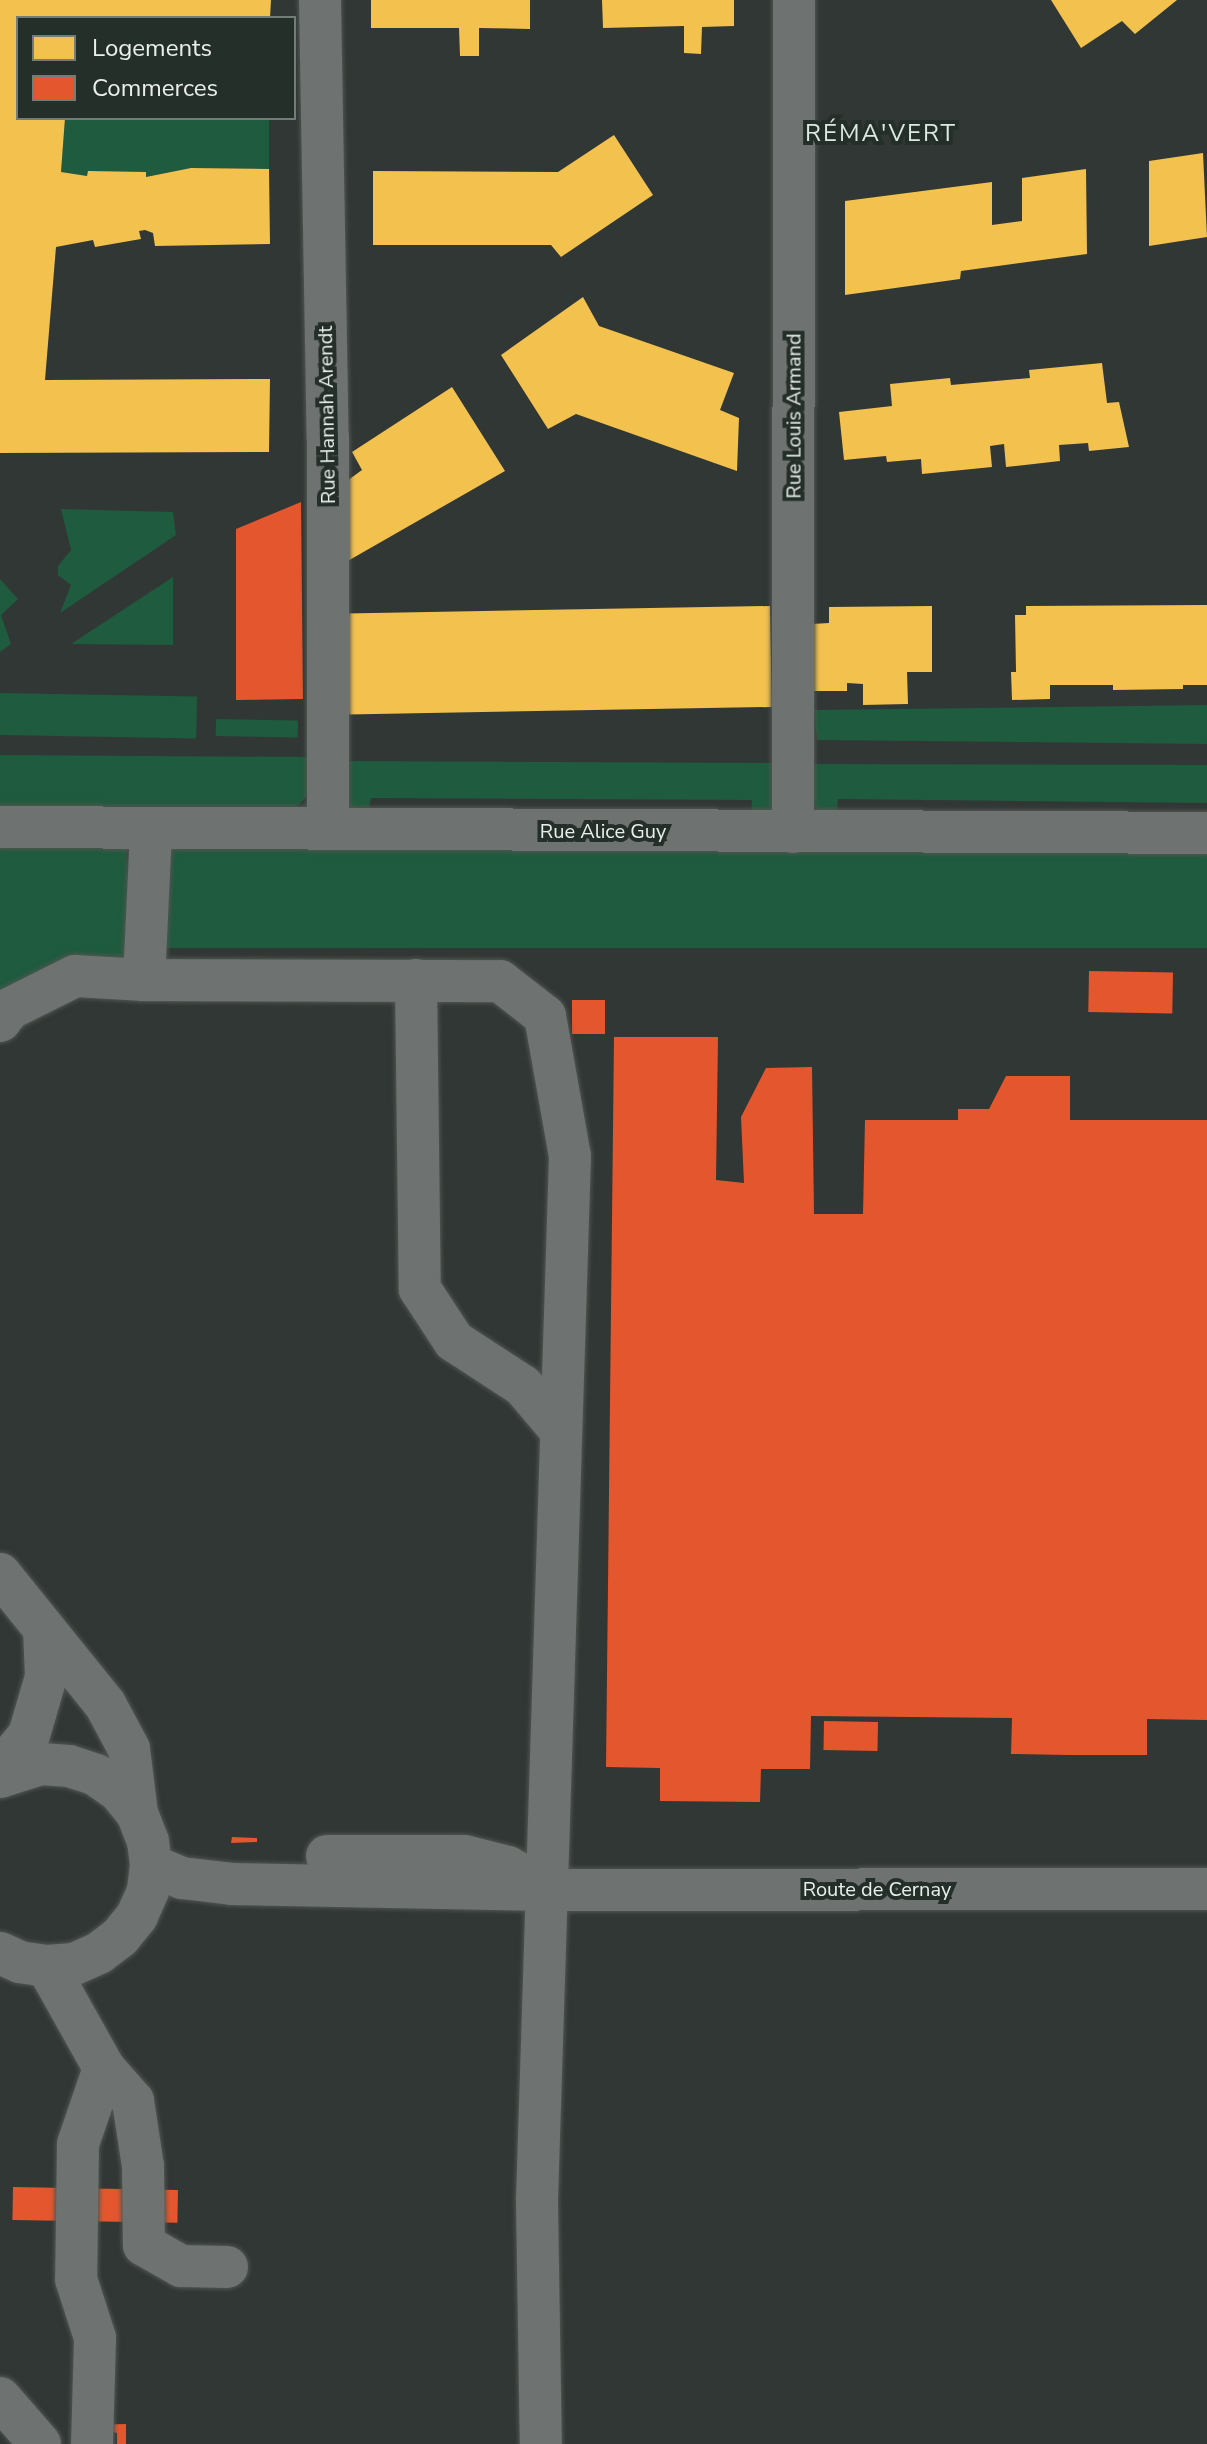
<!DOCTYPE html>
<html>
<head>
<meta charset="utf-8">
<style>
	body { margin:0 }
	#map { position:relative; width:1207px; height:2444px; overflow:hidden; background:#313734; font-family:"Nunito Sans",sans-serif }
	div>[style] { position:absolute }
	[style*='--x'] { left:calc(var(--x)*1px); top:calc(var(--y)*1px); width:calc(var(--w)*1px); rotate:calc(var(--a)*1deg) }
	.green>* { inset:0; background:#1f5b3e; transform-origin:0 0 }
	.homes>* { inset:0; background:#f2c14e; transform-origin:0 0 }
	.shops>* { inset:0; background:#e4572e; transform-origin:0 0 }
	.roads { filter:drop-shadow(0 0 2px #4f5551) drop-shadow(0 0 2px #4f5551) }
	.minor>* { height:42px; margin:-21px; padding:0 21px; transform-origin:21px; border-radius:21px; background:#6e7270 }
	span { translate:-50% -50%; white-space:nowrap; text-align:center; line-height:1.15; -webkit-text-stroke:8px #252f29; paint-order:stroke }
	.street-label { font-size:20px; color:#e9efeb }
	.quarter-label { font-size:24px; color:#dbe8e0; letter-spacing:2px }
	.legend { position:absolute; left:16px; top:16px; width:280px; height:104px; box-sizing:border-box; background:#252f29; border:2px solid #737c77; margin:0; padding:10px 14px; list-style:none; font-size:24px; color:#e9efeb }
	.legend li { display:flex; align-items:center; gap:16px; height:40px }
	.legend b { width:40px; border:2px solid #737c77 }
</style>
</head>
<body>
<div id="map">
	<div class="green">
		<div style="clip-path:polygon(65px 118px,269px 118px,269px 169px,191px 168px,146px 177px,145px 172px,87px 176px,61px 172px)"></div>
		<div style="clip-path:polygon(61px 509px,173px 512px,176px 535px,60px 613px,71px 585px,58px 575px,58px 566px,71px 550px)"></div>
		<div style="clip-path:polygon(0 573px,0 579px,18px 599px,1px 615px,11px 644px,0 652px)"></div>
		<div style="clip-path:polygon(173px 577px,173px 645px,71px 644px)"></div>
		<div style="left:0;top:693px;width:197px;height:42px;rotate:1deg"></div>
		<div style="clip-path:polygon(1207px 705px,1207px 744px,817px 740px,814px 710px)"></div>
		<div style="left:216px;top:719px;width:82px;height:17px;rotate:1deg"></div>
		<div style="clip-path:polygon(0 755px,315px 757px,313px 788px,300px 804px,283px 813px,0 808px)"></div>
		<div style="clip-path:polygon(341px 761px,779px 763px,779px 795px,770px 811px,751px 814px,752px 800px,371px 798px,368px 814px,350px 808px,342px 796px)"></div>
		<div style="clip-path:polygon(812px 764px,1207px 765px,1207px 803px,838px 799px,837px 814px,820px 812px,810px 800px)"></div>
		<div style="left:164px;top:839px;width:1043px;height:109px"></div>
		<div style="clip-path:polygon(0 844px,126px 844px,131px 957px,0 1002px)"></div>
	</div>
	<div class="homes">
		<div style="clip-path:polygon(0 0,271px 0,270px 18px,18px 18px,18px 118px,65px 118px,61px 172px,87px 176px,88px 171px,146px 172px,146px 177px,191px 168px,269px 169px,270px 244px,155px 246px,153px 233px,145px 230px,139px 231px,141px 239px,95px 247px,93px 240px,56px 247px,45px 380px,270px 379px,269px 452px,0 453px)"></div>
		<div style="clip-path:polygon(371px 0,530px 0,530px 29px,479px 28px,479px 56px,460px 56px,459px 28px,371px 28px)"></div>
		<div style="clip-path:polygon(602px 0,734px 0,734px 26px,702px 27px,701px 54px,684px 53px,684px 26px,603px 28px)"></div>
		<div style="clip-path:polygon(1051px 0,1177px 0,1135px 34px,1122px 21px,1081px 48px)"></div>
		<div style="clip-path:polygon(614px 135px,653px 195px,561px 257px,551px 245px,373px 245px,373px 171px,558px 172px)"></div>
		<div style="clip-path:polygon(1203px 153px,1207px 237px,1149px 246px,1149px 161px)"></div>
		<div style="clip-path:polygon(1086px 169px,1087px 254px,961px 271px,960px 279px,845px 295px,845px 201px,992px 182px,992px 225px,1022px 221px,1022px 178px)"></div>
		<div style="clip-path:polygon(583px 297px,599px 326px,734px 373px,720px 410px,739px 418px,737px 471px,576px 414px,548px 429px,501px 355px)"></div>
		<div style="clip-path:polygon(1102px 363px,1107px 403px,1119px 402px,1129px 447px,1089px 451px,1088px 443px,1059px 445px,1060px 461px,1006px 467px,1004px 444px,990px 446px,992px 467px,922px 474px,921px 459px,887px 462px,886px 456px,844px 460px,839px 412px,892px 406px,890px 384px,950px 378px,951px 385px,1030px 378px,1029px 370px)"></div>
		<div style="clip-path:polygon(452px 387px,505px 471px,346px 562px,344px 483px,362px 470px,352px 452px)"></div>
		<div style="clip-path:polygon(1207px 605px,1207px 685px,1183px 685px,1183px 689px,1113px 690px,1113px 685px,1050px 685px,1050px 699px,1012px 700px,1011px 672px,1016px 672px,1015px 615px,1026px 615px,1026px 606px)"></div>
		<div style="left:770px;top:606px;width:101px;height:424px;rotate:89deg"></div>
		<div style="clip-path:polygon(932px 606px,932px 672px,907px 672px,908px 704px,863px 705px,863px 684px,847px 683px,847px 691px,813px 691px,812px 624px,829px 623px,829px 607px)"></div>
	</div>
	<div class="shops">
		<div style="clip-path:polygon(301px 502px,303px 699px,236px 700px,236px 529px)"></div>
		<div style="left:1089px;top:971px;width:84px;height:41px;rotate:1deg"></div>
		<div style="left:605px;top:1000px;width:34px;height:33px;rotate:90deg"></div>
		<div style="clip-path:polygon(614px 1037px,718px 1037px,716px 1180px,744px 1183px,741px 1117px,766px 1068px,812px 1067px,814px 1214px,863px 1214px,865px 1120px,958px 1120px,958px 1109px,989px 1109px,1006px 1076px,1070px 1076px,1070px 1120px,1207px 1120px,1207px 1720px,1147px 1719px,1147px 1755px,1068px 1755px,1011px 1754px,1012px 1718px,811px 1716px,810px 1769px,761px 1769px,760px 1802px,660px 1801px,660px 1768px,606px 1767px)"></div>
		<div style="left:824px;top:1721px;width:54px;height:29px;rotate:1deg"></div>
		<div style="clip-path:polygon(232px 1837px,257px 1838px,257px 1842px,231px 1843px)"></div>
		<div style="left:13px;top:2187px;width:165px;height:33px;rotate:1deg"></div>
		<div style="clip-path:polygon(126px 2424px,126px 2444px,117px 2444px,117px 2433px,84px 2425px)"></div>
	</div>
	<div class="roads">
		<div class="minor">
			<div style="--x:320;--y:0;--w:438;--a:89"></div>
			<div style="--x:328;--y:438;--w:391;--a:90"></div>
			<div style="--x:0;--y:827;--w:1207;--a:0.28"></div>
			<div style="--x:793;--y:832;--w:832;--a:-89.93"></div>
			<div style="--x:144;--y:980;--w:151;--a:-87.3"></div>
			<div style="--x:416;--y:980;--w:309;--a:89.3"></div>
			<div style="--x:420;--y:1289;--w:62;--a:56.8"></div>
			<div style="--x:454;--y:1341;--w:82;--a:33.1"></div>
			<div style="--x:523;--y:1386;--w:59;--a:49.8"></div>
			<div style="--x:0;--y:1021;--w:15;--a:-53"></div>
			<div style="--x:9;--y:1009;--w:74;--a:-26.6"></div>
			<div style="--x:75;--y:976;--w:69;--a:3.3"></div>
			<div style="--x:144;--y:980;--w:356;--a:0.2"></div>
			<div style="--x:500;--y:981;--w:57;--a:37.9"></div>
			<div style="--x:545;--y:1016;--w:142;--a:79.9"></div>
			<div style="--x:570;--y:1156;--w:1046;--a:91.81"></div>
			<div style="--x:537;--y:2201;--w:243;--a:89.1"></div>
			<div style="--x:0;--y:1574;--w:167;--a:51.1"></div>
			<div style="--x:105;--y:1704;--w:51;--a:61.9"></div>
			<div style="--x:129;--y:1749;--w:64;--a:82.9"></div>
			<div style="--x:0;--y:1770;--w:45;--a:-50.4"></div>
			<div style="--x:29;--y:1735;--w:60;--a:-73.7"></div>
			<div style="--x:46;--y:1677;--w:47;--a:-92.4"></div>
			<div style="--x:0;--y:1777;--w:43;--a:-17.6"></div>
			<div style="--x:41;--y:1764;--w:28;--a:4"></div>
			<div style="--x:69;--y:1766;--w:28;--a:18"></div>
			<div style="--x:96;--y:1775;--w:28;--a:35"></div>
			<div style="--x:119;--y:1791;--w:28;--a:51"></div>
			<div style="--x:137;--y:1813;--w:30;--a:69"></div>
			<div style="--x:148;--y:1841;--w:24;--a:83"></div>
			<div style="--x:151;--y:1865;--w:26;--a:97"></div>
			<div style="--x:148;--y:1891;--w:27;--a:114"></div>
			<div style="--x:137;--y:1916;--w:27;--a:129"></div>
			<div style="--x:120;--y:1937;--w:26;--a:143"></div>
			<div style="--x:99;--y:1953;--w:27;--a:156"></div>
			<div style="--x:74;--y:1964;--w:27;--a:176"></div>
			<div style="--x:47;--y:1966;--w:27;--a:-172"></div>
			<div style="--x:20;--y:1962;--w:22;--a:-156"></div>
			<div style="--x:327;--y:1856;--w:137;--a:0"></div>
			<div style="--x:464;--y:1856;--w:45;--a:14"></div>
			<div style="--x:508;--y:1867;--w:23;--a:31"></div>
			<div style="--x:151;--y:1865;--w:34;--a:23"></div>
			<div style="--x:182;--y:1878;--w:50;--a:6.8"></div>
			<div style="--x:232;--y:1884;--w:314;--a:1.1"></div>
			<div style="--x:546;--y:1890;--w:661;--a:-0.09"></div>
			<div style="--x:47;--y:1966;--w:117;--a:60.8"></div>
			<div style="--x:104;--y:2068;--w:80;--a:108.9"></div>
			<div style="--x:78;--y:2144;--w:135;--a:90.8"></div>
			<div style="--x:76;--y:2279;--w:62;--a:72.1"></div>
			<div style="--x:95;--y:2338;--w:106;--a:91.6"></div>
			<div style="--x:104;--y:2068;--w:44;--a:48.7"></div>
			<div style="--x:133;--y:2101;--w:66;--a:81.3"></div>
			<div style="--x:143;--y:2166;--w:79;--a:89.3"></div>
			<div style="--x:144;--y:2245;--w:43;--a:29.6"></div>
			<div style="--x:181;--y:2266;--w:46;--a:1.2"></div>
			<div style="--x:0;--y:2398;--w:61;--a:49"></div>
		</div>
	</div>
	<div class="street-label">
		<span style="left:327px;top:415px;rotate:-91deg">Rue Hannah Arendt</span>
		<span style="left:794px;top:416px;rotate:-90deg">Rue Louis Armand</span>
		<span style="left:603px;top:831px">Rue Alice Guy</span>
		<span style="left:877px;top:1889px">Route de Cernay</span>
	</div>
	<div class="quarter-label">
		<span style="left:881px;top:134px">RÉMA'VERT</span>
	</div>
	<ul class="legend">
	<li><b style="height:22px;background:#f2c14e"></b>Logements</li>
	<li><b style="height:22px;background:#e4572e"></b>Commerces</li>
	</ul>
</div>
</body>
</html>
